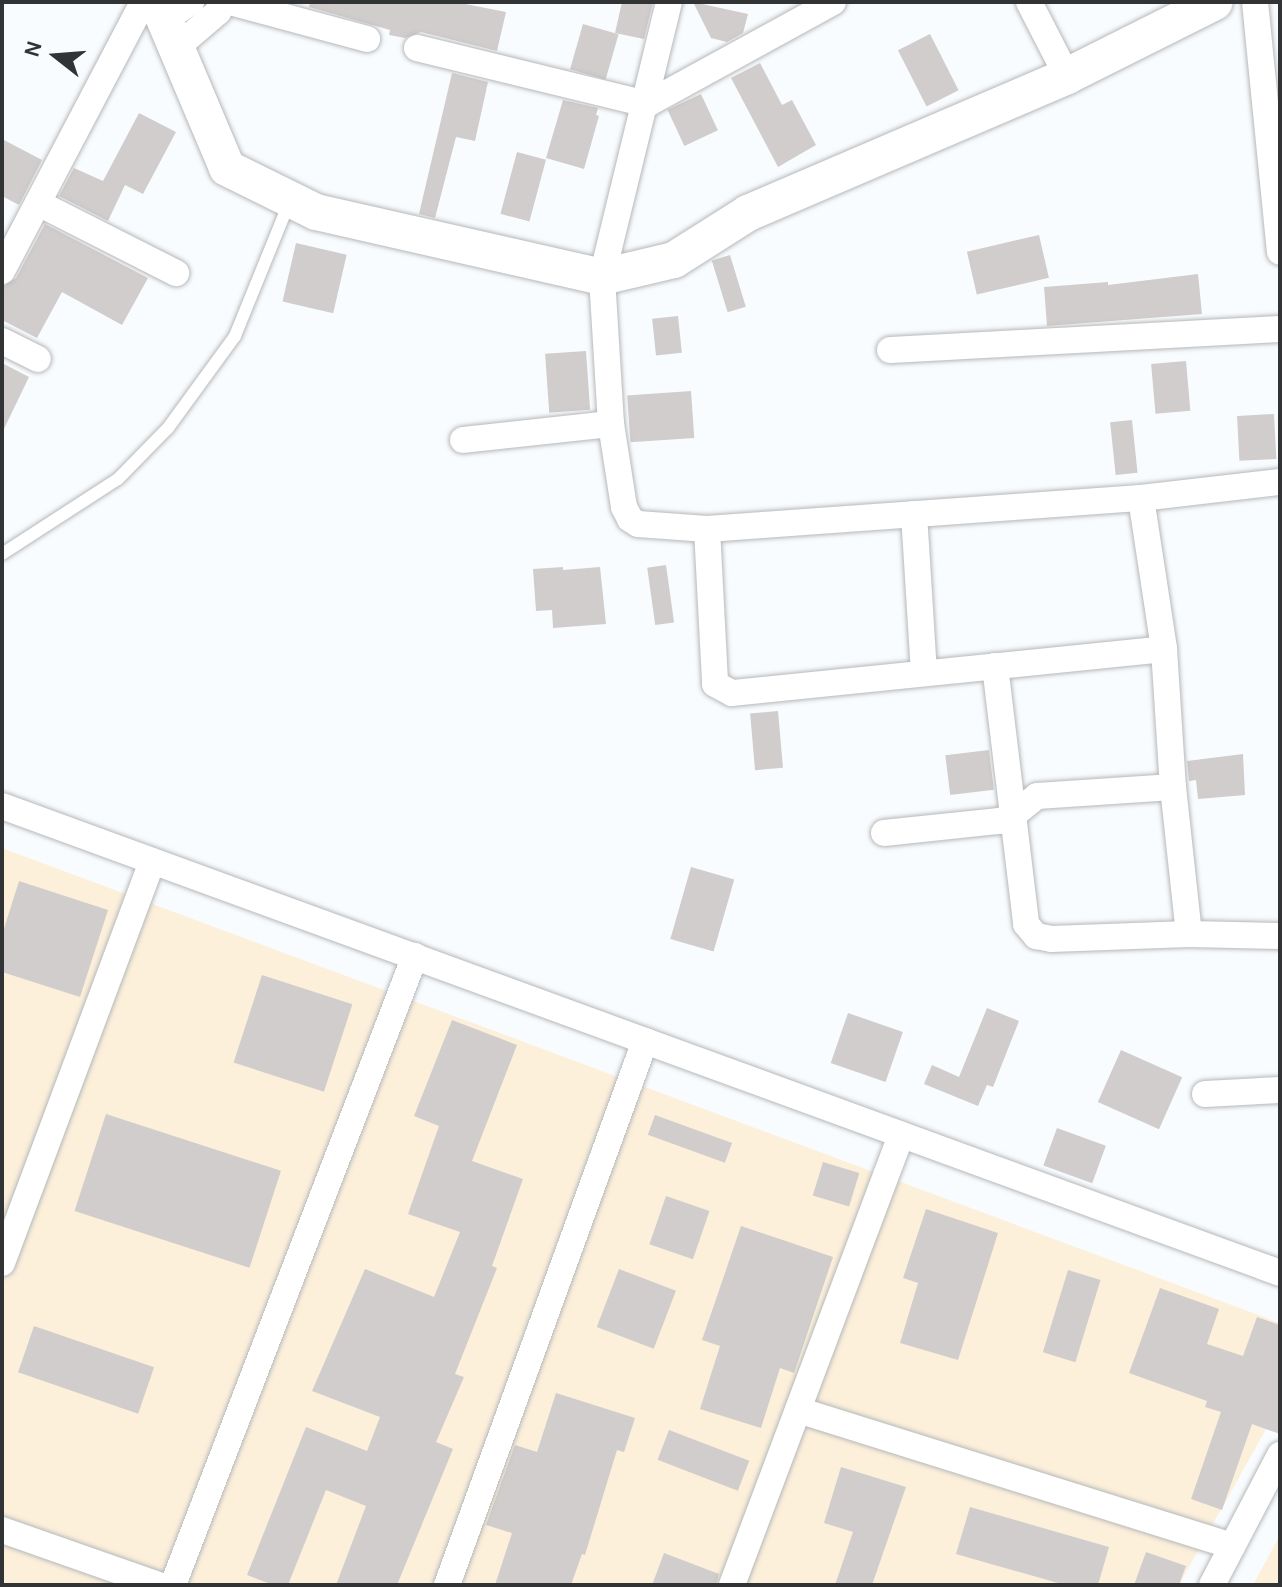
<!DOCTYPE html>
<html>
<head>
<meta charset="utf-8">
<style>
	body { margin:0 }
	#map { position:relative; width:1282px; height:1587px; overflow:hidden; background:#f9fcfe; font-family:Karla,sans-serif }
	div>[style] { position:absolute }
	[style*='--x'] { left:calc(var(--x)*1px); top:calc(var(--y)*1px); width:calc(var(--w)*1px); rotate:calc(var(--a)*1deg) }
	.industrial>* { inset:0; background:#fcf0db }
	.building>* { inset:0; background:#d0cdcc; transform-origin:0 0 }
	.roads { filter:drop-shadow(0 0 2px #b6b8ba) drop-shadow(0 0 2px #b6b8ba) }
	.lane>* { height:12px; margin:-6px; padding:0 6px; transform-origin:6px; border-radius:6px; background:#fff }
	.street>* { height:26px; margin:-13px; padding:0 13px; transform-origin:13px; border-radius:13px; background:#fff }
	.secondary>* { height:36px; margin:-18px; padding:0 18px; transform-origin:18px; border-radius:18px; background:#fff }
	span { translate:-50% -50%; white-space:nowrap; text-align:center; line-height:1.15; -webkit-text-stroke:6px #f9fcfe; paint-order:stroke }
	.frame { position:absolute; inset:0; border:4px solid #323334; pointer-events:none }
	.north { position:absolute; left:16px; top:16px; width:80px; height:80px; -webkit-text-stroke:6px #f9fcfe; paint-order:stroke; rotate:287deg; font-size:22px; font-weight:700; line-height:32px; text-align:center; color:#323334 }
	.north::after { content:''; display:block; margin:auto; width:28px; height:36px; background:#323334; clip-path:polygon(50% 0,100% 100%,50% 72%,0 100%) }
</style>
</head>
<body>
<div id="map">
	<div class="industrial">
		<div style="clip-path:polygon(2px 848px,1280px 1323px,1280px 1404px,1179px 1585px,2px 1585px)"></div>
		<div style="clip-path:polygon(1280px 1535px,1280px 1585px,1253px 1585px)"></div>
	</div>
	<div class="building">
		<div style="clip-path:polygon(310px 2px,455px 2px,506px 12px,497px 51px,421px 32px,405px 38px,389px 35px,390px 30px,309px 7px)"></div>
		<div style="clip-path:polygon(622px 2px,653px 2px,644px 39px,615px 33px)"></div>
		<div style="clip-path:polygon(693px 2px,748px 14px,743px 33px,727px 42px,711px 38px)"></div>
		<div style="left:583px;top:24px;width:37px;height:47px;rotate:16deg"></div>
		<div style="left:930px;top:34px;width:63px;height:36px;rotate:63deg"></div>
		<div style="clip-path:polygon(760px 63px,782px 105px,792px 100px,816px 145px,778px 167px,731px 78px)"></div>
		<div style="clip-path:polygon(452px 73px,488px 82px,475px 141px,456px 137px,435px 218px,419px 214px)"></div>
		<div style="left:701px;top:94px;width:40px;height:37px;rotate:65deg"></div>
		<div style="clip-path:polygon(563px 100px,598px 108px,596px 115px,599px 116px,584px 169px,546px 158px)"></div>
		<div style="clip-path:polygon(139px 113px,176px 132px,143px 194px,125px 185px,108px 221px,59px 196px,74px 168px,103px 181px)"></div>
		<div style="clip-path:polygon(2px 139px,42px 160px,19px 205px,2px 196px)"></div>
		<div style="left:517px;top:152px;width:30px;height:64px;rotate:15deg"></div>
		<div style="clip-path:polygon(45px 224px,148px 278px,122px 325px,62px 292px,37px 338px,2px 320px,2px 287px,16px 278px)"></div>
		<div style="left:1039px;top:235px;width:44px;height:74px;rotate:77deg"></div>
		<div style="left:296px;top:243px;width:52px;height:60px;rotate:13deg"></div>
		<div style="left:730px;top:255px;width:54px;height:19px;rotate:73deg"></div>
		<div style="clip-path:polygon(1198px 274px,1202px 314px,1047px 326px,1044px 287px,1108px 282px,1108px 285px)"></div>
		<div style="left:678px;top:316px;width:37px;height:26px;rotate:84deg"></div>
		<div style="left:586px;top:351px;width:59px;height:41px;rotate:86deg"></div>
		<div style="left:1186px;top:361px;width:50px;height:35px;rotate:85deg"></div>
		<div style="clip-path:polygon(2px 363px,29px 377px,2px 433px)"></div>
		<div style="left:691px;top:391px;width:47px;height:64px;rotate:86deg"></div>
		<div style="left:1274px;top:414px;width:45px;height:37px;rotate:87deg"></div>
		<div style="left:1132px;top:420px;width:53px;height:22px;rotate:84deg"></div>
		<div style="left:666px;top:565px;width:58px;height:19px;rotate:82deg"></div>
		<div style="clip-path:polygon(563px 567px,563px 570px,600px 567px,606px 624px,553px 628px,552px 610px,536px 611px,533px 569px)"></div>
		<div style="left:778px;top:711px;width:57px;height:28px;rotate:85deg"></div>
		<div style="left:989px;top:750px;width:40px;height:44px;rotate:83deg"></div>
		<div style="clip-path:polygon(1243px 754px,1245px 795px,1198px 799px,1196px 780px,1189px 781px,1187px 761px)"></div>
		<div style="left:691px;top:867px;width:45px;height:75px;rotate:16deg"></div>
		<div style="clip-path:polygon(19px 881px,108px 910px,80px 997px,2px 972px,2px 935px)"></div>
		<div style="left:262px;top:975px;width:95px;height:92px;rotate:18deg"></div>
		<div style="clip-path:polygon(987px 1008px,1019px 1021px,993px 1087px,987px 1085px,978px 1106px,924px 1084px,932px 1065px,959px 1077px)"></div>
		<div style="left:848px;top:1013px;width:58px;height:53px;rotate:19deg"></div>
		<div style="clip-path:polygon(452px 1020px,517px 1045px,472px 1161px,523px 1179px,492px 1266px,497px 1268px,455px 1374px,464px 1377px,436px 1442px,453px 1449px,397px 1585px,336px 1585px,366px 1506px,326px 1490px,288px 1585px,273px 1585px,247px 1575px,306px 1427px,367px 1451px,380px 1417px,312px 1391px,365px 1269px,434px 1297px,460px 1232px,408px 1214px,439px 1126px,414px 1116px)"></div>
		<div style="left:1121px;top:1050px;width:67px;height:57px;rotate:24deg"></div>
		<div style="left:106px;top:1114px;width:184px;height:102px;rotate:18deg"></div>
		<div style="left:655px;top:1115px;width:82px;height:21px;rotate:20deg"></div>
		<div style="left:1057px;top:1128px;width:52px;height:40px;rotate:20deg"></div>
		<div style="left:823px;top:1162px;width:38px;height:35px;rotate:17deg"></div>
		<div style="left:666px;top:1196px;width:46px;height:51px;rotate:19deg"></div>
		<div style="clip-path:polygon(926px 1209px,998px 1233px,958px 1360px,900px 1343px,918px 1283px,903px 1278px)"></div>
		<div style="clip-path:polygon(741px 1226px,833px 1257px,794px 1373px,780px 1368px,761px 1428px,700px 1409px,720px 1346px,702px 1340px)"></div>
		<div style="left:619px;top:1269px;width:61px;height:62px;rotate:21deg"></div>
		<div style="left:1068px;top:1270px;width:34px;height:86px;rotate:17deg"></div>
		<div style="clip-path:polygon(1160px 1288px,1219px 1309px,1207px 1344px,1243px 1356px,1257px 1317px,1280px 1325px,1280px 1434px,1252px 1424px,1222px 1510px,1191px 1499px,1221px 1412px,1205px 1407px,1207px 1401px,1129px 1373px)"></div>
		<div style="left:34px;top:1326px;width:127px;height:49px;rotate:19deg"></div>
		<div style="clip-path:polygon(556px 1393px,635px 1418px,624px 1452px,617px 1450px,585px 1555px,582px 1554px,571px 1585px,495px 1585px,512px 1533px,486px 1525px,515px 1445px,537px 1452px)"></div>
		<div style="left:669px;top:1430px;width:86px;height:32px;rotate:21deg"></div>
		<div style="clip-path:polygon(841px 1467px,906px 1487px,872px 1585px,835px 1585px,853px 1532px,824px 1523px)"></div>
		<div style="clip-path:polygon(970px 1507px,1109px 1547px,1098px 1585px,1065px 1585px,956px 1554px)"></div>
		<div style="clip-path:polygon(1146px 1552px,1186px 1566px,1179px 1585px,1134px 1585px)"></div>
		<div style="clip-path:polygon(664px 1553px,719px 1574px,716px 1585px,652px 1585px)"></div>
	</div>
	<div class="roads">
		<div class="lane">
			<div style="--x:2;--y:554;--w:138;--a:-32.9"></div>
			<div style="--x:118;--y:479;--w:71;--a:-45.6"></div>
			<div style="--x:168;--y:428;--w:114;--a:-53.9"></div>
			<div style="--x:235;--y:336;--w:144;--a:-67.9"></div>
		</div>
		<div class="street">
			<div style="--x:230;--y:2;--w:142;--a:15.1"></div>
			<div style="--x:669;--y:2;--w:283;--a:103.7"></div>
			<div style="--x:602;--y:277;--w:147;--a:86.5"></div>
			<div style="--x:611;--y:424;--w:84;--a:81.1"></div>
			<div style="--x:624;--y:507;--w:13;--a:63"></div>
			<div style="--x:630;--y:519;--w:9;--a:32"></div>
			<div style="--x:638;--y:524;--w:69;--a:4.1"></div>
			<div style="--x:707;--y:529;--w:435;--a:-4.1"></div>
			<div style="--x:1141;--y:498;--w:140;--a:-6.6"></div>
			<div style="--x:1029;--y:2;--w:83;--a:62.8"></div>
			<div style="--x:1255;--y:2;--w:251;--a:84.3"></div>
			<div style="--x:165;--y:20;--w:32;--a:-35"></div>
			<div style="--x:176;--y:48;--w:55;--a:-40.6"></div>
			<div style="--x:218;--y:12;--w:12;--a:-59"></div>
			<div style="--x:417;--y:48;--w:237;--a:13.7"></div>
			<div style="--x:647;--y:104;--w:212;--a:-28.7"></div>
			<div style="--x:38;--y:203;--w:155;--a:26.9"></div>
			<div style="--x:2;--y:271;--w:304;--a:-62.3"></div>
			<div style="--x:2;--y:341;--w:40;--a:26.6"></div>
			<div style="--x:890;--y:350;--w:391;--a:-3.1"></div>
			<div style="--x:463;--y:440;--w:149;--a:-6.2"></div>
			<div style="--x:1141;--y:498;--w:153;--a:81.3"></div>
			<div style="--x:1164;--y:649;--w:138;--a:86.3"></div>
			<div style="--x:1173;--y:787;--w:148;--a:83.8"></div>
			<div style="--x:914;--y:514;--w:159;--a:86.4"></div>
			<div style="--x:707;--y:529;--w:155;--a:87"></div>
			<div style="--x:715;--y:684;--w:19;--a:28"></div>
			<div style="--x:732;--y:693;--w:434;--a:-5.8"></div>
			<div style="--x:995;--y:666;--w:260;--a:83.1"></div>
			<div style="--x:1026;--y:924;--w:16;--a:50"></div>
			<div style="--x:1036;--y:936;--w:15;--a:11"></div>
			<div style="--x:1051;--y:939;--w:138;--a:-2.1"></div>
			<div style="--x:1189;--y:934;--w:91;--a:1.3"></div>
			<div style="--x:2;--y:806;--w:1361;--a:20.07"></div>
			<div style="--x:884;--y:833;--w:116;--a:-6"></div>
			<div style="--x:999;--y:821;--w:13;--a:-18"></div>
			<div style="--x:1011;--y:817;--w:33;--a:-39"></div>
			<div style="--x:1037;--y:796;--w:136;--a:-3.8"></div>
			<div style="--x:1205;--y:1094;--w:75;--a:-3.1"></div>
			<div style="--x:2;--y:1263;--w:429;--a:-69.5"></div>
			<div style="--x:798;--y:1410;--w:455;--a:17.4"></div>
			<div style="--x:2;--y:1530;--w:166;--a:19.3"></div>
			<div style="--x:173;--y:1585;--w:674;--a:-68.96"></div>
			<div style="--x:447;--y:1585;--w:579;--a:-70"></div>
			<div style="--x:732;--y:1585;--w:481;--a:-69.4"></div>
			<div style="--x:1212;--y:1585;--w:147;--a:-62.4"></div>
		</div>
		<div class="secondary">
			<div style="--x:157;--y:2;--w:180;--a:67.1"></div>
			<div style="--x:227;--y:168;--w:99;--a:26.3"></div>
			<div style="--x:316;--y:212;--w:293;--a:12.8"></div>
			<div style="--x:602;--y:277;--w:74;--a:-13.3"></div>
			<div style="--x:674;--y:260;--w:88;--a:-32.4"></div>
			<div style="--x:748;--y:213;--w:347;--a:-23.2"></div>
			<div style="--x:1067;--y:76;--w:165;--a:-26.6"></div>
		</div>
	</div>
	<div class="frame"></div>
	<div class="north">N</div>
</div>
</body>
</html>
